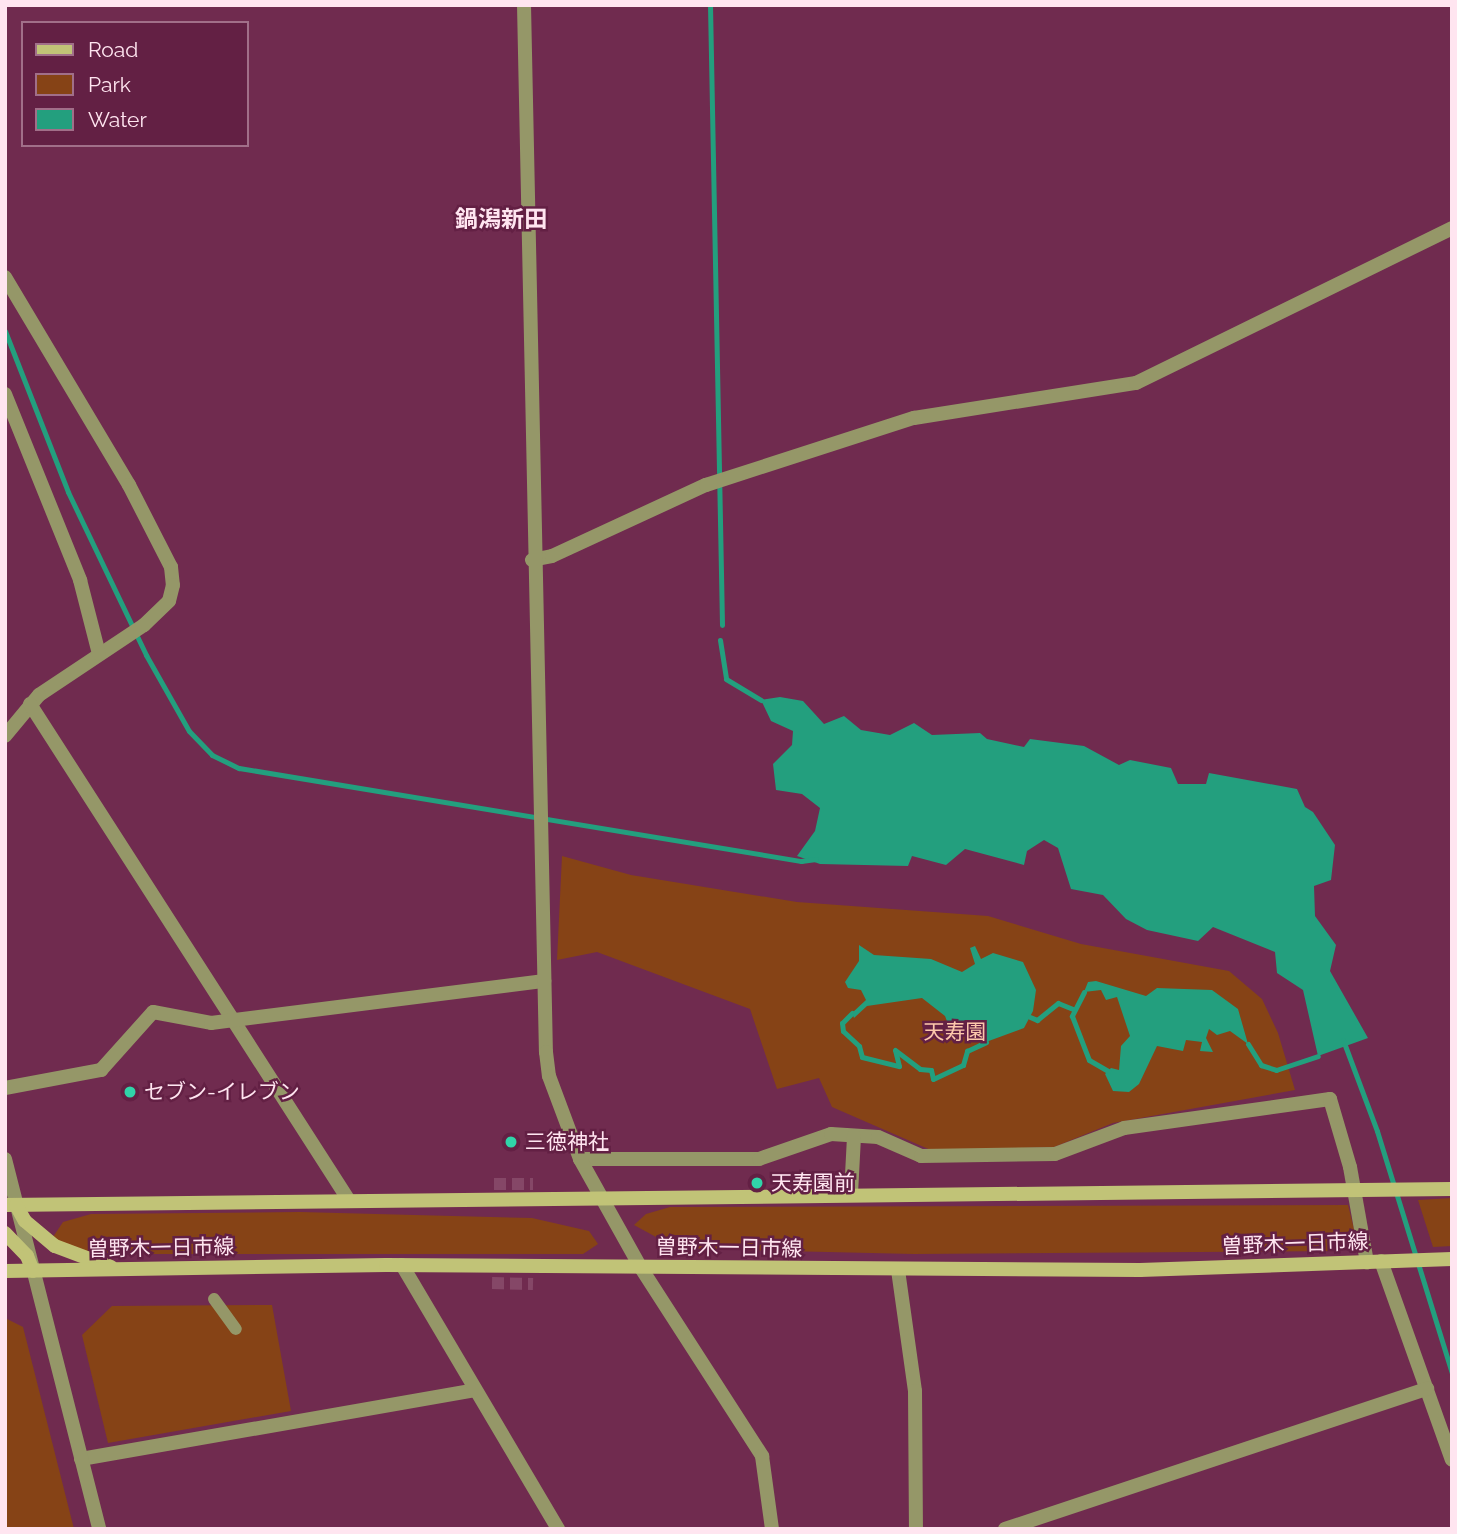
<!DOCTYPE html>
<meta charset="utf-8">
<style>
body{margin:0}
#map{position:relative;width:1457px;height:1534px;overflow:hidden;background:#702b4f;font-family:Raleway,"Noto Sans JP",sans-serif}
div>[style]{position:absolute}
.green>*{inset:0;background:#864316}
.water>*{inset:0;background:#239f7e}
.stream>*{height:5px;margin:-2.5px;padding:0 2.5px;transform-origin:2.5px;border-radius:2.5px;background:#239f7e}
.pedestrian-tunnel>*{height:12px;margin-top:-6px;transform-origin:0;background:repeating-linear-gradient(90deg,#854767 0 12px,transparent 0 18px)}
.pedestrian>*{height:12px;margin:-6px;padding:0 6px;transform-origin:6px;border-radius:6px;background:#959768}
.minor>*{height:14px;margin:-7px;padding:0 7px;transform-origin:7px;border-radius:7px;background:#959768}
.tertiary>*{height:14px;margin:-7px;padding:0 7px;transform-origin:7px;border-radius:7px;background:#959768}
.secondary>*{height:14px;margin:-7px;padding:0 7px;transform-origin:7px;border-radius:7px;background:#c1c377}
.dots>*{width:19px;height:19px;translate:-50% -50%;box-sizing:border-box;border:4px solid #632044;border-radius:50%}
span{translate:-50% -50%;white-space:nowrap;text-align:center;line-height:1.15;-webkit-text-stroke:5px #632044;paint-order:stroke}
.park-label{font-size:21px;color:#fbc7ab}
.poi-label{font-size:21px;color:#ffe5f0}
.left{translate:0 -50%;text-align:left}
.street-label{font-size:21px;color:#ffe5f0}
.neighbourhood-label{font-size:23px;color:#ffe5f0;font-weight:700}
.frame{position:absolute;inset:0;border:7px solid #ffe5f0;pointer-events:none}
.legend{position:absolute;left:21px;top:21px;width:228px;height:126px;box-sizing:border-box;background:#632044;border:2px solid #a16f89;margin:0;padding:9px 12px;list-style:none;font-size:21px;color:#ffe5f0}
.legend li{display:flex;align-items:center;gap:14px;height:35px}
.legend b{width:35px;border:2px solid #a16f89}
</style>
<div id="map">
<div class="green">
<div style="clip-path:polygon(562px 856px,631px 875px,797px 902px,988px 916px,1081px 944px,1229px 971px,1262px 999px,1278px 1033px,1295px 1090px,1113px 1123px,1054px 1147px,933px 1151px,832px 1107px,819px 1078px,777px 1089px,750px 1009px,597px 952px,557px 960px)"></div>
<div style="clip-path:polygon(1452px 1198px,1452px 1246px,1433px 1247px,1418px 1200px)"></div>
<div style="clip-path:polygon(1348px 1205px,1356px 1237px,1351px 1246px,1338px 1251px,914px 1254px,701px 1249px,667px 1243px,634px 1225px,646px 1214px,670px 1207px)"></div>
<div style="clip-path:polygon(300px 1212px,532px 1218px,589px 1231px,598px 1244px,583px 1254px,97px 1254px,72px 1249px,53px 1237px,63px 1222px,91px 1214px)"></div>
<div style="clip-path:polygon(272px 1305px,291px 1411px,108px 1443px,82px 1335px,112px 1306px)"></div>
<div style="clip-path:polygon(5px 1318px,23px 1327px,74px 1529px,5px 1529px)"></div>
</div>
<div class="water">
<div style="clip-path:polygon(780px 697px,803px 701px,824px 724px,844px 716px,861px 730px,890px 735px,914px 723px,932px 735px,980px 733px,987px 739px,1024px 747px,1030px 739px,1084px 746px,1119px 765px,1130px 760px,1171px 768px,1178px 784px,1206px 784px,1209px 773px,1297px 789px,1305px 807px,1313px 812px,1335px 845px,1331px 880px,1314px 886px,1315px 916px,1336px 945px,1330px 971px,1368px 1038px,1318px 1056px,1303px 990px,1277px 973px,1275px 952px,1213px 927px,1198px 941px,1147px 930px,1126px 919px,1103px 895px,1071px 889px,1058px 848px,1044px 840px,1027px 851px,1024px 865px,965px 849px,946px 865px,912px 856px,908px 866px,820px 864px,797px 856px,815px 831px,820px 808px,802px 794px,776px 790px,773px 764px,792px 745px,793px 731px,771px 721px,761px 700px)"></div>
<div style="clip-path:polygon(859px 945px,874px 955px,931px 959px,962px 972px,975px 964px,970px 948px,975px 946px,981px 959px,993px 953px,1023px 962px,1036px 990px,1033px 1011px,1024px 1028px,986px 1042px,966px 1035px,953px 1037px,945px 1016px,922px 998px,867px 1006px,854px 1018px,852px 1013px,866px 1000px,861px 990px,848px 988px,845px 982px,859px 961px)"></div>
<div style="clip-path:polygon(1096px 981px,1146px 996px,1157px 988px,1212px 990px,1238px 1009px,1248px 1044px,1230px 1031px,1217px 1035px,1209px 1029px,1206px 1038px,1213px 1052px,1200px 1051px,1202px 1042px,1186px 1040px,1183px 1051px,1157px 1046px,1139px 1084px,1129px 1092px,1113px 1091px,1105px 1074px,1111px 1068px,1119px 1070px,1121px 1046px,1130px 1036px,1117px 997px,1106px 1000px,1101px 990px,1084px 992px,1088px 982px)"></div>
</div>
<div class="stream">
<div style="left:710px;top:5px;width:620px;rotate:88.89deg"></div>
<div style="left:5px;top:331px;width:173px;rotate:68.6deg"></div>
<div style="left:68px;top:492px;width:181px;rotate:64.4deg"></div>
<div style="left:146px;top:655px;width:87px;rotate:60.5deg"></div>
<div style="left:189px;top:731px;width:33px;rotate:46deg"></div>
<div style="left:212px;top:755px;width:30px;rotate:26deg"></div>
<div style="left:239px;top:768px;width:570px;rotate:9.4deg"></div>
<div style="left:801px;top:861px;width:15px;rotate:-8deg"></div>
<div style="left:720px;top:640px;width:39px;rotate:81deg"></div>
<div style="left:726px;top:679px;width:41px;rotate:31deg"></div>
<div style="left:1084px;top:992px;width:27px;rotate:117deg"></div>
<div style="left:1072px;top:1016px;width:47px;rotate:68.9deg"></div>
<div style="left:1089px;top:1060px;width:22px;rotate:30deg"></div>
<div style="left:852px;top:1013px;width:14px;rotate:135deg"></div>
<div style="left:842px;top:1023px;width:8px;rotate:83deg"></div>
<div style="left:843px;top:1031px;width:22px;rotate:43deg"></div>
<div style="left:859px;top:1046px;width:11px;rotate:75deg"></div>
<div style="left:862px;top:1057px;width:38px;rotate:14deg"></div>
<div style="left:899px;top:1066px;width:16px;rotate:-104deg"></div>
<div style="left:895px;top:1050px;width:31px;rotate:37deg"></div>
<div style="left:920px;top:1069px;width:11px;rotate:5deg"></div>
<div style="left:931px;top:1070px;width:9px;rotate:77deg"></div>
<div style="left:933px;top:1079px;width:33px;rotate:-25deg"></div>
<div style="left:963px;top:1065px;width:15px;rotate:-74deg"></div>
<div style="left:967px;top:1051px;width:21px;rotate:-25deg"></div>
<div style="left:1030px;top:1017px;width:8px;rotate:23deg"></div>
<div style="left:1037px;top:1020px;width:27px;rotate:-39deg"></div>
<div style="left:1058px;top:1003px;width:16px;rotate:22deg"></div>
<div style="left:1343px;top:1040px;width:97px;rotate:69.5deg"></div>
<div style="left:1377px;top:1131px;width:253px;rotate:72.8deg"></div>
<div style="left:1248px;top:1044px;width:25px;rotate:58deg"></div>
<div style="left:1261px;top:1065px;width:16px;rotate:18deg"></div>
<div style="left:1276px;top:1070px;width:44px;rotate:-18.4deg"></div>
</div>
<div class="pedestrian-tunnel">
<div style="left:494px;top:1184px;width:39px"></div>
<div style="left:492px;top:1283px;width:41px;rotate:1.4deg"></div>
</div>
<div class="pedestrian">
<div style="left:214px;top:1299px;width:37px;rotate:54deg"></div>
</div>
<div class="minor">
<div style="left:5px;top:277px;width:242px;rotate:59.2deg"></div>
<div style="left:129px;top:485px;width:92px;rotate:62.9deg"></div>
<div style="left:171px;top:567px;width:18px;rotate:84deg"></div>
<div style="left:173px;top:585px;width:16px;rotate:104deg"></div>
<div style="left:169px;top:601px;width:35px;rotate:136deg"></div>
<div style="left:144px;top:625px;width:126px;rotate:146.3deg"></div>
<div style="left:39px;top:695px;width:53px;rotate:129.7deg"></div>
<div style="left:5px;top:394px;width:201px;rotate:68deg"></div>
<div style="left:80px;top:580px;width:76px;rotate:75.6deg"></div>
<div style="left:532px;top:560px;width:20px;rotate:-11deg"></div>
<div style="left:552px;top:556px;width:170px;rotate:-24.8deg"></div>
<div style="left:706px;top:485px;width:219px;rotate:-17.9deg"></div>
<div style="left:914px;top:418px;width:225px;rotate:-9deg"></div>
<div style="left:1136px;top:383px;width:352px;rotate:-26.1deg"></div>
<div style="left:30px;top:704px;width:588px;rotate:57.28deg"></div>
<div style="left:5px;top:1088px;width:98px;rotate:-10.6deg"></div>
<div style="left:101px;top:1070px;width:78px;rotate:-48.1deg"></div>
<div style="left:153px;top:1012px;width:59px;rotate:10.7deg"></div>
<div style="left:211px;top:1023px;width:336px;rotate:-7.2deg"></div>
<div style="left:580px;top:1159px;width:179px"></div>
<div style="left:759px;top:1159px;width:76px;rotate:-19.1deg"></div>
<div style="left:831px;top:1134px;width:47px;rotate:3.7deg"></div>
<div style="left:878px;top:1137px;width:47px;rotate:23.8deg"></div>
<div style="left:921px;top:1156px;width:134px;rotate:-0.9deg"></div>
<div style="left:1055px;top:1154px;width:74px;rotate:-20.6deg"></div>
<div style="left:1124px;top:1128px;width:208px;rotate:-8deg"></div>
<div style="left:1330px;top:1099px;width:71px;rotate:73.6deg"></div>
<div style="left:1350px;top:1167px;width:97px;rotate:79.9deg"></div>
<div style="left:851px;top:1194px;width:58px;rotate:-87deg"></div>
<div style="left:1381px;top:1261px;width:211px;rotate:70.4deg"></div>
<div style="left:641px;top:1268px;width:224px;rotate:57.2deg"></div>
<div style="left:762px;top:1456px;width:74px;rotate:82.2deg"></div>
<div style="left:898px;top:1270px;width:122px;rotate:82deg"></div>
<div style="left:915px;top:1391px;width:138px;rotate:89.6deg"></div>
<div style="left:81px;top:1459px;width:400px;rotate:-9.9deg"></div>
<div style="left:1005px;top:1529px;width:445px;rotate:-18.4deg"></div>
</div>
<div class="tertiary">
<div style="left:524px;top:5px;width:1047px;rotate:88.8deg"></div>
<div style="left:546px;top:1052px;width:24px;rotate:83deg"></div>
<div style="left:549px;top:1076px;width:89px;rotate:69.5deg"></div>
<div style="left:580px;top:1159px;width:125px;rotate:60.8deg"></div>
<div style="left:5px;top:1159px;width:382px;rotate:75.7deg"></div>
<div style="left:402px;top:1265px;width:307px;rotate:59.4deg"></div>
</div>
<div class="secondary">
<div style="left:5px;top:1205px;width:1447px;rotate:-0.63deg"></div>
<div style="left:16px;top:1205px;width:18px;rotate:61deg"></div>
<div style="left:25px;top:1221px;width:39px;rotate:40deg"></div>
<div style="left:55px;top:1246px;width:60px;rotate:20.6deg"></div>
<div style="left:5px;top:1233px;width:32px;rotate:46deg"></div>
<div style="left:27px;top:1256px;width:16px;rotate:68deg"></div>
<div style="left:5px;top:1271px;width:381px;rotate:-0.9deg"></div>
<div style="left:386px;top:1265px;width:754px;rotate:0.38deg"></div>
<div style="left:1140px;top:1270px;width:312px;rotate:-2deg"></div>
</div>
<div class="dots">
<div style="left:130px;top:1092px;background:#30d4a9"></div>
<div style="left:511px;top:1142px;background:#30d4a9"></div>
<div style="left:757px;top:1183px;background:#30d4a9"></div>
</div>
<div class="park-label">
<span style="left:955px;top:1032px">天寿園</span>
</div>
<div class="poi-label">
<span class="left" style="left:144px;top:1092px">セブン-イレブン</span>
<span class="left" style="left:525px;top:1142px">三徳神社</span>
<span class="left" style="left:771px;top:1183px">天寿園前</span>
</div>
<div class="street-label">
<span style="left:1295px;top:1244px;rotate:-2deg">曽野木一日市線</span>
<span style="left:161px;top:1248px;rotate:-1deg">曽野木一日市線</span>
<span style="left:729px;top:1248px;rotate:1deg">曽野木一日市線</span>
</div>
<div class="neighbourhood-label">
<span style="left:501px;top:219px">鍋潟新田</span>
</div>
<div class="frame"></div>
<ul class="legend">
<li><b style="height:9px;background:#c1c377"></b>Road</li>
<li><b style="height:19px;background:#864316"></b>Park</li>
<li><b style="height:19px;background:#239f7e"></b>Water</li>
</ul>
</div>
